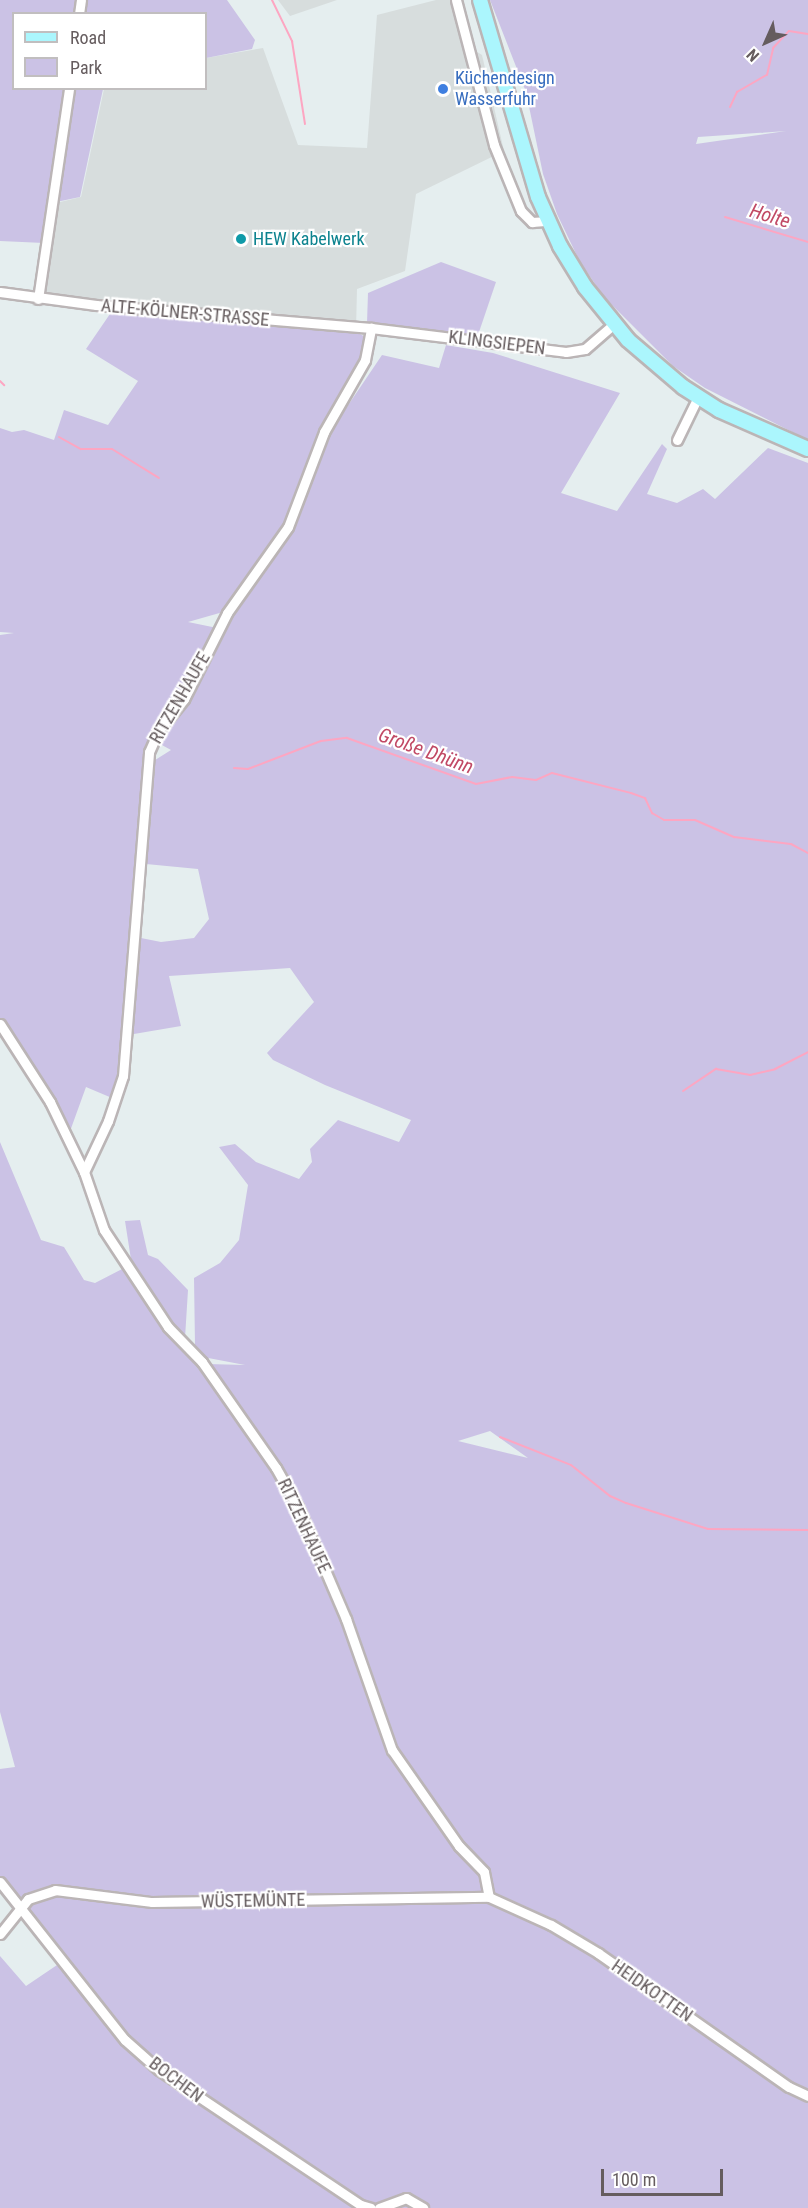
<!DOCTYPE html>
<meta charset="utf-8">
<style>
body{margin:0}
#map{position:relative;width:808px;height:2208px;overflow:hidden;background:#e5eeef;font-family:"Roboto Condensed",sans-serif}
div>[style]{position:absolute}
.industrial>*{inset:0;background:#d7dddd}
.green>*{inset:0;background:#cbc2e5}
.stream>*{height:2px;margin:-1px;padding:0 1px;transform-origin:1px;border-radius:1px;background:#fda6c2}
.roads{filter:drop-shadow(2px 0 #bbb5b6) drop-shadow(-2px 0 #bbb5b6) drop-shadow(0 2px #bbb5b6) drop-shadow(0 -2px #bbb5b6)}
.minor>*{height:9px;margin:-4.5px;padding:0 4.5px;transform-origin:4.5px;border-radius:4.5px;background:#fff}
.primary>*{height:14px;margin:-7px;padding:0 7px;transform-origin:7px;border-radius:7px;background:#abf6fd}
.dots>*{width:16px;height:16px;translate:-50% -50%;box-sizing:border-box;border:3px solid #fff;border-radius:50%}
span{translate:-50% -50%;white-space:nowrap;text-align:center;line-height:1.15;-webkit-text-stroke:4.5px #fff;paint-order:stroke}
.shop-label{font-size:18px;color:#366cbe}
.left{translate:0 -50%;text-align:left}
.culture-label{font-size:18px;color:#0d838f}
.street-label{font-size:18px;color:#655c5e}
.water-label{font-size:20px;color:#c14965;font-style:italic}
.legend{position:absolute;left:12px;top:12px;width:195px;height:78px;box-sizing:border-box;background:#fff;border:2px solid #c1bebf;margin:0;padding:8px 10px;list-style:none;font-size:18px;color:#655c5e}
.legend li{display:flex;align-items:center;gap:12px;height:30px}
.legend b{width:30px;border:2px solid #c1bebf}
.north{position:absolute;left:736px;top:12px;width:60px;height:60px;-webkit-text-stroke:4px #fff;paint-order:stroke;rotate:225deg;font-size:16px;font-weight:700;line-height:24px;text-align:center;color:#655c5e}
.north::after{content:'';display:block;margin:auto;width:21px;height:27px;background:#655c5e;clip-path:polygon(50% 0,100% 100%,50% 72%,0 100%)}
.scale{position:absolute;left:601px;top:2169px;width:122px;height:27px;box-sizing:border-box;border:3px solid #655c5e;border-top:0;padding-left:8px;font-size:18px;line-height:21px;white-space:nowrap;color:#655c5e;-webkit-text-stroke:4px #fff;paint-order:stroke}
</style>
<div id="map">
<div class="industrial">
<div style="clip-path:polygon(278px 0,337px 0,290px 16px)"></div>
<div style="clip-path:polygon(436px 0,460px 0,474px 50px,482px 55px,504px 151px,416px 194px,405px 271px,357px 289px,356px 330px,38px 299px,56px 203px,81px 197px,104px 89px,206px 88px,206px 58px,263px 48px,298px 145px,367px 148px,377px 15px)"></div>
</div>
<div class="green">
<div style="clip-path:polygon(0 0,77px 0,76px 13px,14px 14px,14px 88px,66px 89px,44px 243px,0 241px)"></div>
<div style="clip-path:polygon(85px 0,227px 0,255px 40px,252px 49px,206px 58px,206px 14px,83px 14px)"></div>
<div style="clip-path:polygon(evenodd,490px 0,808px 0,808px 440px,705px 388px,673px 366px,603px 296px,579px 260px,557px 214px,543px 174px,526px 92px,490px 0,786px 131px,696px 144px,698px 137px,786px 131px)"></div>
<div style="clip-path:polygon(72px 89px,103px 89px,80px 197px,56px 202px)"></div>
<div style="clip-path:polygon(441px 262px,496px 282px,478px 335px,367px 323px,368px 293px)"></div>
<div style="clip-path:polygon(evenodd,112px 311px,360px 334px,367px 338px,361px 359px,322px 431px,285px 525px,223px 612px,188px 622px,222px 629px,228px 614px,273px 558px,292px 530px,330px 432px,382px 355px,439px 368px,446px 345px,493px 353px,620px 393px,561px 493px,617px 511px,662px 444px,667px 449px,647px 494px,677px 503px,703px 489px,715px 499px,768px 448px,808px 463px,808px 2208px,0 2208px,0 1956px,26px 1986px,63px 1961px,25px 1907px,33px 1902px,56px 1894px,282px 1903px,488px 1903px,547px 1923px,497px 1895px,394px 1749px,301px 1504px,207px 1364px,245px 1365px,203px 1357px,195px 1345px,194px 1278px,220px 1263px,239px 1240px,248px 1185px,219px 1147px,235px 1144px,256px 1162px,299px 1179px,312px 1162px,310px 1149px,338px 1120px,399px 1142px,411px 1120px,325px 1085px,273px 1060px,267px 1053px,314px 1002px,290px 968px,169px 976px,181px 1026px,128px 1035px,136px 937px,161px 942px,194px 938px,209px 919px,198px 869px,146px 864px,152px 762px,171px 750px,149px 738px,120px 1074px,112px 1098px,86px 1087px,69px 1134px,23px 1050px,0 1029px,0 635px,14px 633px,0 632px,0 428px,12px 432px,24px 430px,54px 440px,64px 410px,108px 425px,138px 381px,86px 349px,112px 311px,490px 1431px,528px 1458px,458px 1441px,490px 1431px)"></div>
<div style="clip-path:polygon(0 1142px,41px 1240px,64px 1247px,84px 1280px,95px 1283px,126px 1267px,274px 1473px,294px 1508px,341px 1621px,389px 1752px,456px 1848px,483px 1878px,481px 1894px,200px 1902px,55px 1890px,21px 1906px,0 1882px,0 1769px,15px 1767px,0 1712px)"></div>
<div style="clip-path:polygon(140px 1220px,148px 1255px,158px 1259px,188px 1290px,185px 1338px,171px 1326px,132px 1266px,125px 1221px)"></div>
</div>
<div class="stream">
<div style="left:272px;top:0;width:46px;rotate:64deg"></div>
<div style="left:292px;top:41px;width:84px;rotate:81.1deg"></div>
<div style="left:730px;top:107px;width:17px;rotate:-65deg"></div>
<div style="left:737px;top:92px;width:34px;rotate:-30deg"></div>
<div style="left:767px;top:75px;width:28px;rotate:-77deg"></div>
<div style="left:773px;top:48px;width:23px;rotate:-47deg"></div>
<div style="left:789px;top:31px;width:19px;rotate:9deg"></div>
<div style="left:725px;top:217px;width:87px;rotate:16.8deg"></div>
<div style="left:0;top:381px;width:6px;rotate:45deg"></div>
<div style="left:59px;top:437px;width:25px;rotate:29deg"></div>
<div style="left:81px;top:449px;width:31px"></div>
<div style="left:112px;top:449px;width:55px;rotate:31.7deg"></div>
<div style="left:234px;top:768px;width:14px;rotate:4deg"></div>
<div style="left:248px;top:769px;width:78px;rotate:-21deg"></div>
<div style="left:321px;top:741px;width:26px;rotate:-7deg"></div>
<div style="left:347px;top:738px;width:137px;rotate:19.6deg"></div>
<div style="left:476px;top:784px;width:37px;rotate:-11deg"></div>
<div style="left:512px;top:777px;width:24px;rotate:7deg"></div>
<div style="left:536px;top:780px;width:17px;rotate:-24deg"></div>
<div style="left:552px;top:773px;width:81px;rotate:14.2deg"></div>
<div style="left:631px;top:793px;width:15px;rotate:20deg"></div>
<div style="left:645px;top:798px;width:17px;rotate:65deg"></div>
<div style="left:652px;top:813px;width:14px;rotate:30deg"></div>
<div style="left:664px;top:820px;width:31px"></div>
<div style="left:695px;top:820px;width:43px;rotate:23.6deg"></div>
<div style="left:734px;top:837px;width:57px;rotate:7deg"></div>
<div style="left:791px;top:844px;width:19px;rotate:28deg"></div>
<div style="left:683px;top:1091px;width:40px;rotate:-34deg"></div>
<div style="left:716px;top:1069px;width:35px;rotate:10deg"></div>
<div style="left:750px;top:1075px;width:26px;rotate:-13deg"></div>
<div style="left:775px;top:1069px;width:37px;rotate:-27deg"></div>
<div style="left:500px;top:1437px;width:76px;rotate:21.5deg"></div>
<div style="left:571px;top:1465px;width:50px;rotate:38.5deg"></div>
<div style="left:610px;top:1496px;width:17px;rotate:24deg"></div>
<div style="left:626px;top:1503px;width:86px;rotate:17.6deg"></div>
<div style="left:708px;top:1529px;width:100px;rotate:0.6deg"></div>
</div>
<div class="roads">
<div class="minor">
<div style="left:456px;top:0;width:150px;rotate:75.3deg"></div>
<div style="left:494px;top:145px;width:71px;rotate:67.8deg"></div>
<div style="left:521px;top:211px;width:16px;rotate:45deg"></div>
<div style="left:532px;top:222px;width:16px;rotate:-4deg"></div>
<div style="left:79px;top:14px;width:14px;rotate:-82deg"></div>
<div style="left:0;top:292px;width:97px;rotate:7.7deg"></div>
<div style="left:96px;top:305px;width:276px;rotate:4.8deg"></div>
<div style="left:371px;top:328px;width:196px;rotate:7deg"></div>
<div style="left:566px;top:352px;width:19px;rotate:-9deg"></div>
<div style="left:585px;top:349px;width:38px;rotate:-41deg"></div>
<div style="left:38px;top:299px;width:213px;rotate:-81.6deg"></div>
<div style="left:677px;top:440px;width:48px;rotate:-64deg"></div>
<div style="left:0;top:1024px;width:93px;rotate:57.3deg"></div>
<div style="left:50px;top:1102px;width:78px;rotate:64.1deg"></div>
<div style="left:84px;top:1172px;width:61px;rotate:71deg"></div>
<div style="left:104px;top:1230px;width:116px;rotate:56.6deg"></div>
<div style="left:168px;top:1327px;width:49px;rotate:45.8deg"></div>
<div style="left:202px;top:1362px;width:129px;rotate:55.1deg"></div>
<div style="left:276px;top:1468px;width:45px;rotate:60.6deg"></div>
<div style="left:298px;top:1507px;width:122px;rotate:66.8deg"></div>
<div style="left:346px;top:1619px;width:139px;rotate:70.7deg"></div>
<div style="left:392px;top:1750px;width:117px;rotate:55.1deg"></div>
<div style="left:459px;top:1846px;width:36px;rotate:46deg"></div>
<div style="left:484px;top:1872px;width:25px;rotate:79deg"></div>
<div style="left:84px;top:1172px;width:56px;rotate:-64.8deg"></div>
<div style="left:108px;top:1121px;width:47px;rotate:-71.6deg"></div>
<div style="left:123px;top:1076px;width:325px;rotate:-85.4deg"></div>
<div style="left:149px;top:752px;width:24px;rotate:-66deg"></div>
<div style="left:159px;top:730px;width:40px;rotate:-51deg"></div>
<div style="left:184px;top:699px;width:96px;rotate:-63.4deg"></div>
<div style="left:227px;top:613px;width:105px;rotate:-54.7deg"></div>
<div style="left:288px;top:527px;width:102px;rotate:-69.2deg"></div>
<div style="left:324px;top:432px;width:83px;rotate:-60.3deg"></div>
<div style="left:365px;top:360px;width:33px;rotate:-79deg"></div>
<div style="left:0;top:1882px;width:201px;rotate:51.7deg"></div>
<div style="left:125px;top:2040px;width:45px;rotate:41.4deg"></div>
<div style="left:159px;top:2070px;width:243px;rotate:33.8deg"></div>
<div style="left:361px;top:2205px;width:10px;rotate:17deg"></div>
<div style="left:0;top:1934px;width:45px;rotate:-51.3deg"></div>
<div style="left:28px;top:1899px;width:28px;rotate:-18deg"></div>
<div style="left:55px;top:1890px;width:98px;rotate:7.1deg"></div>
<div style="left:152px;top:1902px;width:337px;rotate:-0.9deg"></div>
<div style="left:489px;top:1897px;width:68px;rotate:24.3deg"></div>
<div style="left:551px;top:1925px;width:55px;rotate:30.8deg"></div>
<div style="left:598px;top:1953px;width:233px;rotate:35.1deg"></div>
<div style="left:789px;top:2087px;width:21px;rotate:25deg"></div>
<div style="left:379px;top:2208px;width:29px;rotate:-20deg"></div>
<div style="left:406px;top:2198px;width:20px;rotate:30deg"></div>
</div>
<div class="primary">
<div style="left:480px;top:0;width:205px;rotate:73.6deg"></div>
<div style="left:538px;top:197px;width:54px;rotate:65.8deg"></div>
<div style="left:560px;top:246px;width:48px;rotate:58.6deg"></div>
<div style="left:585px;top:287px;width:68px;rotate:50.9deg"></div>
<div style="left:628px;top:340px;width:72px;rotate:40.5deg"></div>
<div style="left:683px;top:387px;width:43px;rotate:32.6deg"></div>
<div style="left:719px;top:410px;width:97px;rotate:23.7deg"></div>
</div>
</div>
<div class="dots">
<div style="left:443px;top:89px;background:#3f7fe0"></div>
<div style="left:241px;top:239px;background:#0f9aa8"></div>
</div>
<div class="shop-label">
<span class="left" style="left:455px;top:89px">Küchendesign<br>Wasserfuhr</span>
</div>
<div class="culture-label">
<span class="left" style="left:253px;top:239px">HEW Kabelwerk</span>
</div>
<div class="street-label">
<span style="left:185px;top:313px;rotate:5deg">ALTE-KÖLNER-STRASSE</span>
<span style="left:497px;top:343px;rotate:7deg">KLINGSIEPEN</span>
<span style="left:180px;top:698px;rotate:-60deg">RITZENHAUFE</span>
<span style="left:304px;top:1526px;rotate:65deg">RITZENHAUFE</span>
<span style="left:253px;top:1901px;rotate:-1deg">WÜSTEMÜNTE</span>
<span style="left:652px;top:1991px;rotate:35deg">HEIDKOTTEN</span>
<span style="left:176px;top:2080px;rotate:37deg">BOCHEN</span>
</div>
<div class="water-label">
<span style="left:770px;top:216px;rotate:17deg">Holte</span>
<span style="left:426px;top:751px;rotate:20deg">Große Dhünn</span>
</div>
<ul class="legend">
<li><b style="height:8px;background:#abf6fd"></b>Road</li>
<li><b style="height:16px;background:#cbc2e5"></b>Park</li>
</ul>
<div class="north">N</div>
<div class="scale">100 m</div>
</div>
